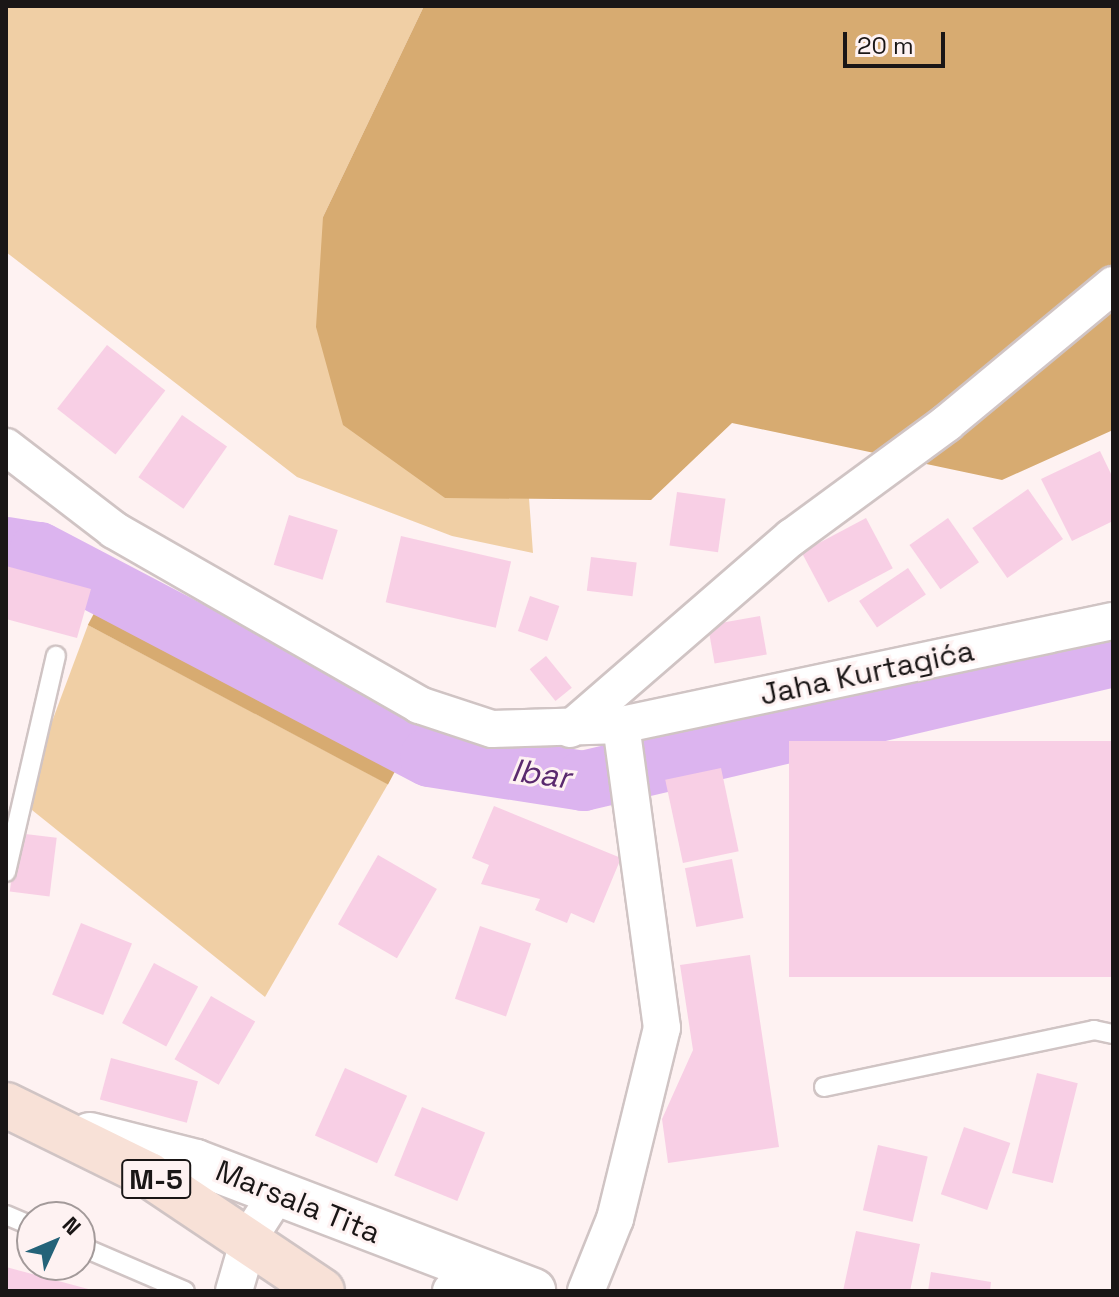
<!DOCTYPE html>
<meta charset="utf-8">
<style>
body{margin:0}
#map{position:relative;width:1119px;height:1297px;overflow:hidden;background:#fef2f2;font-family:"Space Grotesk",sans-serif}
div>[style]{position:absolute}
.green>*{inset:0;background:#f0cfa5}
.forest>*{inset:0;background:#d7ab71;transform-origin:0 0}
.river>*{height:60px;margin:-30px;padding:0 30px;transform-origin:30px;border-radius:30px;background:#dcb4ef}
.building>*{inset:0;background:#f8cfe5;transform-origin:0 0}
.roads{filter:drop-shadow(2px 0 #d0c4c4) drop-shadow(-2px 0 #d0c4c4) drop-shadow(0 2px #d0c4c4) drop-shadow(0 -2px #d0c4c4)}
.service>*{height:18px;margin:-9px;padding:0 9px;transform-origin:9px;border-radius:9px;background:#fff}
.minor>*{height:36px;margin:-18px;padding:0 18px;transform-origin:18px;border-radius:18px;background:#fff}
.tertiary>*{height:44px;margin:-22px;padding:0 22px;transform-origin:22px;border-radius:22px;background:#fff}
.primary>*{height:44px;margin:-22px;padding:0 22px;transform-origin:22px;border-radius:22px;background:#f8e1d7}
span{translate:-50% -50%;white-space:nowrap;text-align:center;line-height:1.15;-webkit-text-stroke:6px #fef2f2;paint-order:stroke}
.shield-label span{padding:2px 6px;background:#fef2f2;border:2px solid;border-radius:6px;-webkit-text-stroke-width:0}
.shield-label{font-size:28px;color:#1a1616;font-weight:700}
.street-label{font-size:30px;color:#1a1616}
.water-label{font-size:32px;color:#5a296e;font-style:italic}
.frame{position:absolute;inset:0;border:8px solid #1a1616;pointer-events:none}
.north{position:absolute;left:16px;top:1201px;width:80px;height:80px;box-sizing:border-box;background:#fef2f2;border:2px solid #a39a9a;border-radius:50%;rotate:46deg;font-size:22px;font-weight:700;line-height:32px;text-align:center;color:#1a1616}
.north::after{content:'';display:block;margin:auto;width:28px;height:36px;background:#246379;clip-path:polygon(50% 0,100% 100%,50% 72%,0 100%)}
.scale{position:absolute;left:843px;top:32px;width:102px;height:36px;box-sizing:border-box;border:4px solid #1a1616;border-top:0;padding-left:10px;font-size:24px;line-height:28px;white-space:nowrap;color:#1a1616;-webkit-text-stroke:6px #fef2f2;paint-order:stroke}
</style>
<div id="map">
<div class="green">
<div style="clip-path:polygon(6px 6px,424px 6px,323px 217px,445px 498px,529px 498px,533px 553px,452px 536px,297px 477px,6px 252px)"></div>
<div style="clip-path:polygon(88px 625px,388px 784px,265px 997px,22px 802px)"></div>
</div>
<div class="forest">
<div style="clip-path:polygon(424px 6px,1113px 6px,1113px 430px,1002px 480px,732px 423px,651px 500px,445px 498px,343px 425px,316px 327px,323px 217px)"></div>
<div style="left:100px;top:602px;width:340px;height:26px;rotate:28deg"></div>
</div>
<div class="river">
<div style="left:6px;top:547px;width:33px;rotate:9deg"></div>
<div style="left:39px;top:552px;width:441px;rotate:27.7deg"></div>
<div style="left:430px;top:757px;width:155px;rotate:8.9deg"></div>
<div style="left:583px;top:781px;width:544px;rotate:-13.17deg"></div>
</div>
<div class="building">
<div style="left:107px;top:345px;width:74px;height:81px;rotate:38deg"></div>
<div style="left:182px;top:415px;width:55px;height:76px;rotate:35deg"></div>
<div style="clip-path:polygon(1100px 451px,1113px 478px,1113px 521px,1072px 541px,1041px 479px)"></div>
<div style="left:1028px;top:489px;width:61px;height:68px;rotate:55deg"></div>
<div style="left:677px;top:492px;width:49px;height:54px;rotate:8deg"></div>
<div style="left:289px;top:515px;width:51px;height:52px;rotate:17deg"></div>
<div style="left:866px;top:518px;width:57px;height:73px;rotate:62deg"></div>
<div style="left:948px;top:518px;width:54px;height:47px;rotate:55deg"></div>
<div style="left:401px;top:536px;width:113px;height:68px;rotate:13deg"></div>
<div style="left:591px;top:557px;width:46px;height:34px;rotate:7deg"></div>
<div style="clip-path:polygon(6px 566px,91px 589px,77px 638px,6px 619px)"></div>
<div style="left:908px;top:568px;width:32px;height:59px;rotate:56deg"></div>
<div style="left:530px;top:596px;width:31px;height:37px;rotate:19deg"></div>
<div style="left:760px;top:616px;width:39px;height:53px;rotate:80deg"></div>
<div style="left:546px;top:656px;width:41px;height:21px;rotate:51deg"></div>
<div style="left:1113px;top:741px;width:236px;height:324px;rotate:90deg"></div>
<div style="left:721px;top:768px;width:85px;height:57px;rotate:78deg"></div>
<div style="clip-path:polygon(494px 806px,621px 858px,594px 923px,571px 913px,567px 923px,535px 910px,540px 899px,481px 884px,489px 865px,472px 858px)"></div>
<div style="left:17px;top:833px;width:40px;height:59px;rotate:7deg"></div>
<div style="left:378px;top:855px;width:68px;height:80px;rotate:30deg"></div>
<div style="left:732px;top:859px;width:60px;height:48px;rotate:79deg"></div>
<div style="left:81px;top:923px;width:55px;height:77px;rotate:22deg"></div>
<div style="left:480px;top:926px;width:54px;height:77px;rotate:19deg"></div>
<div style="clip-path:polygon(750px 955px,779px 1147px,668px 1163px,662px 1119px,693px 1050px,680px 965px)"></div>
<div style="left:154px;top:963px;width:50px;height:68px;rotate:28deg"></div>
<div style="left:211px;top:996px;width:51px;height:73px;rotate:30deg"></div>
<div style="left:111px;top:1058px;width:90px;height:43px;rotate:15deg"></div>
<div style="left:345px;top:1068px;width:68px;height:74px;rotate:24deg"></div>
<div style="left:1037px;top:1073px;width:42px;height:103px;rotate:14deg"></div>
<div style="left:422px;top:1107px;width:68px;height:74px;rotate:22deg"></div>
<div style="left:964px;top:1127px;width:49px;height:71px;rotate:19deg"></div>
<div style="left:878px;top:1145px;width:51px;height:67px;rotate:13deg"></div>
<div style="clip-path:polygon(856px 1231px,920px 1244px,910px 1291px,843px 1291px)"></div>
<div style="clip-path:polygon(6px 1267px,92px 1290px,92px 1291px,6px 1291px)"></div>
<div style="clip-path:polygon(931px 1272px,991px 1282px,990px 1291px,928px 1291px)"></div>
</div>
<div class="roads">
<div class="service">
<div style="left:6px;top:872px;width:222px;rotate:-77deg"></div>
<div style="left:824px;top:1087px;width:276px;rotate:-11.9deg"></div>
<div style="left:1094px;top:1030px;width:19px;rotate:12deg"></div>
<div style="left:6px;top:1215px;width:28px;rotate:23deg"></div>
<div style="left:80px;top:1246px;width:114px;rotate:23.2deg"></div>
</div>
<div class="minor">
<div style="left:6px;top:447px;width:136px;rotate:37.5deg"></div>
<div style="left:114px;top:530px;width:352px;rotate:29.8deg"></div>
<div style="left:419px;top:705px;width:77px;rotate:18.2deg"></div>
<div style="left:492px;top:729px;width:129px;rotate:-1.8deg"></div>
<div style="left:621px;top:725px;width:503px;rotate:-11.94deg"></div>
<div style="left:570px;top:729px;width:294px;rotate:-40.9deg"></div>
<div style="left:792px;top:537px;width:192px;rotate:-36.3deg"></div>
<div style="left:947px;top:423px;width:216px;rotate:-39.7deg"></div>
<div style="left:234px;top:1291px;width:57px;rotate:-73.8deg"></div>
<div style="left:250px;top:1236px;width:50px;rotate:-57.3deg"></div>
<div style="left:451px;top:1291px;width:30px;rotate:-42deg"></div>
<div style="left:586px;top:1291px;width:78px;rotate:-68.1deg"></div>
<div style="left:615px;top:1219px;width:197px;rotate:-76.2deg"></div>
<div style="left:662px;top:1028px;width:306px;rotate:-97.7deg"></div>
</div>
<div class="tertiary">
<div style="left:90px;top:1135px;width:109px;rotate:14.3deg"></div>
<div style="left:196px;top:1162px;width:361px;rotate:20.9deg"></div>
</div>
<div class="primary">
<div style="left:6px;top:1105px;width:159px;rotate:26.1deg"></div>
<div style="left:149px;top:1175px;width:208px;rotate:33.8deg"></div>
</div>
</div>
<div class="shield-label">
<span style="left:156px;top:1179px">M-5</span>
</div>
<div class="street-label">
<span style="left:867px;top:673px;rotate:-12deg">Jaha Kurtagića</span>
<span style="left:298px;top:1202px;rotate:22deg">Marsala Tita</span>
</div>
<div class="water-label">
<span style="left:541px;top:774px;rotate:8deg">Ibar</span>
</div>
<div class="frame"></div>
<div class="north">N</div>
<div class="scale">20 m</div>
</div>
